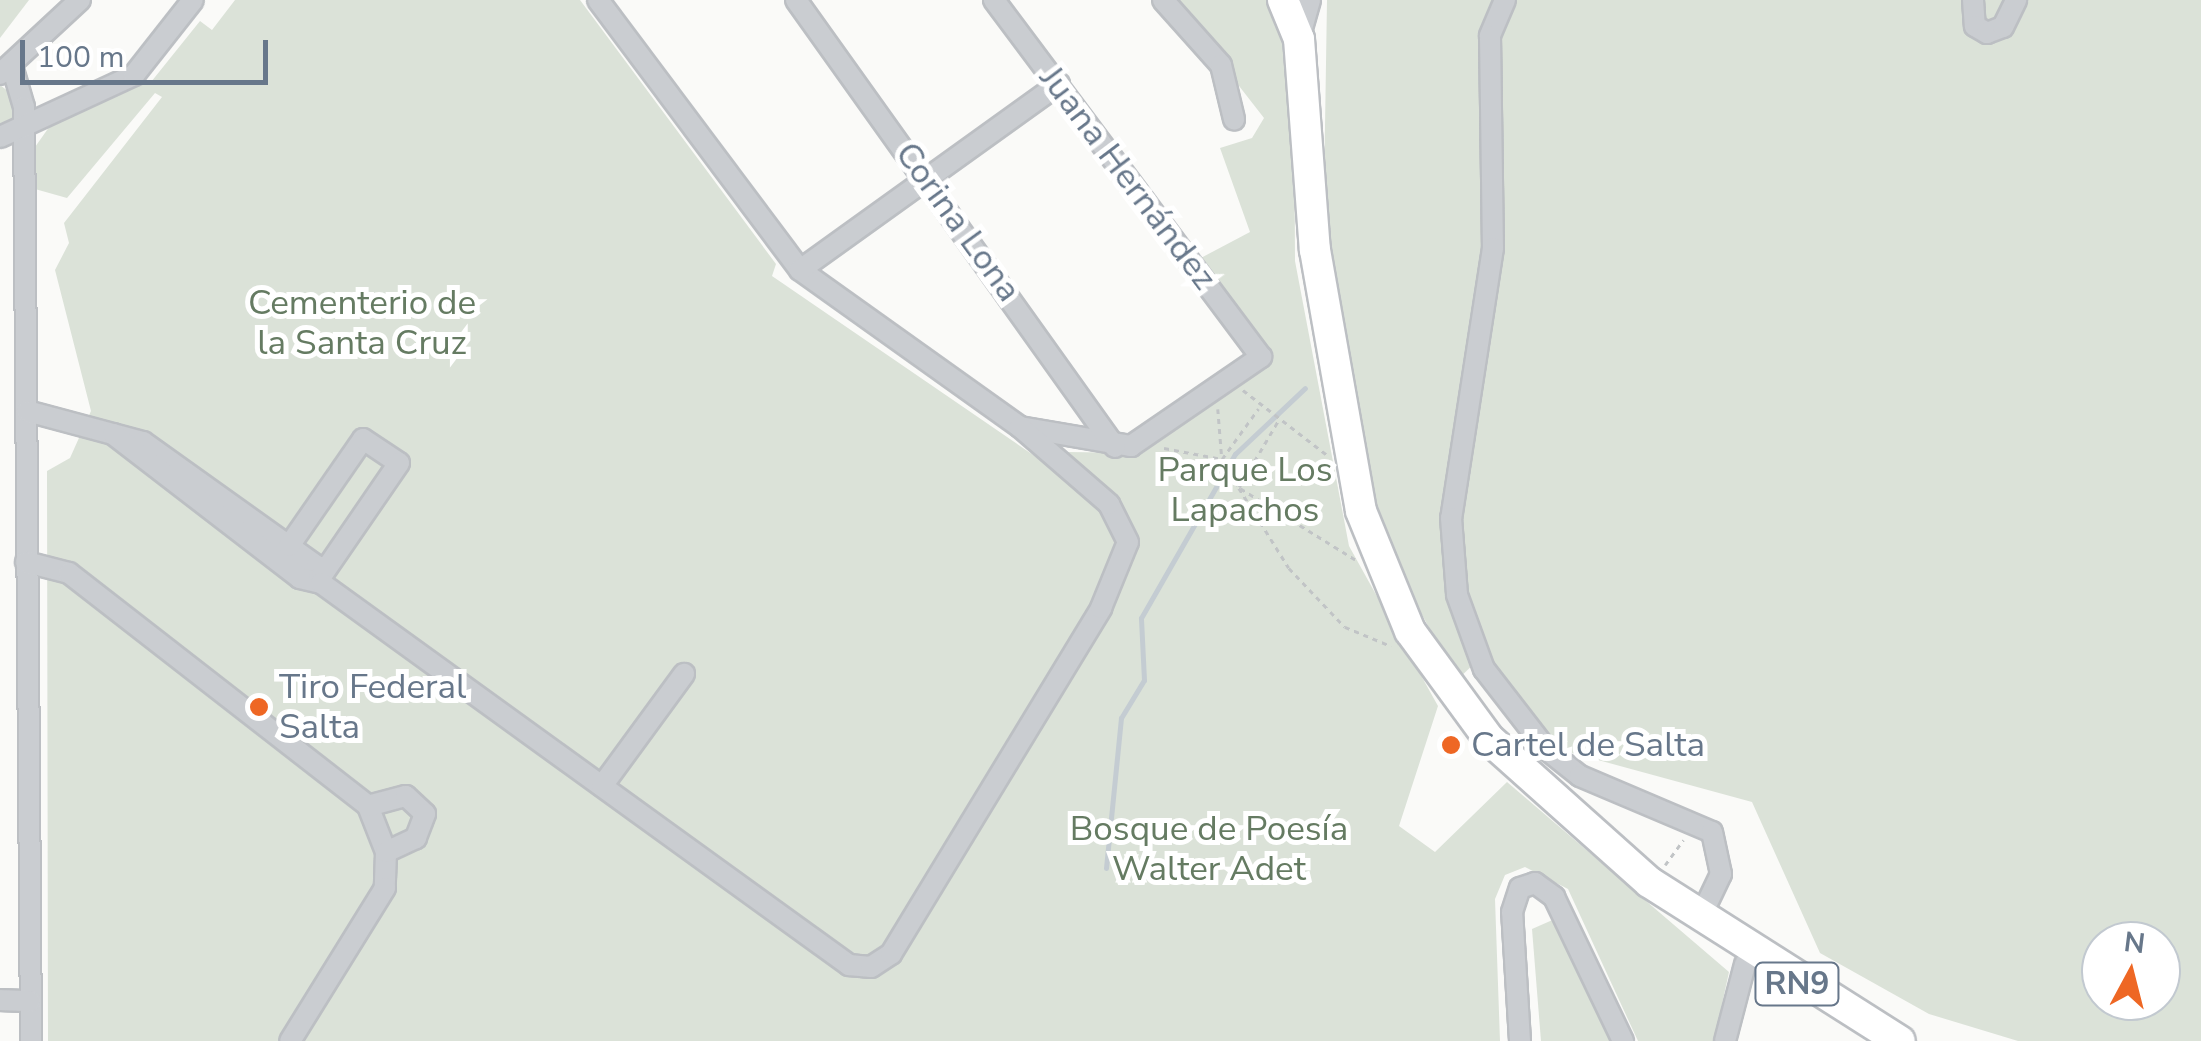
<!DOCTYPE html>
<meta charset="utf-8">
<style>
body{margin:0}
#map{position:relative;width:2201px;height:1041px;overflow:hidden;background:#fafaf8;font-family:"Nunito Sans",sans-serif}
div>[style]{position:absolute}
.green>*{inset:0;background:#dbe2d8}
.stream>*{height:5px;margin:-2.5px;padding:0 2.5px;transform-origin:2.5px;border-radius:2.5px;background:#c4ccd2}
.path>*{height:2.5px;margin-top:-1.25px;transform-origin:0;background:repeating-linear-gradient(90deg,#c1c4c6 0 5px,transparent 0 10px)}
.roads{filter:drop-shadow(2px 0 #bcbfc3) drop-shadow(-2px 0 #bcbfc3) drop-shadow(0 2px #bcbfc3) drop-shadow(0 -2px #bcbfc3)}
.minor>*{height:20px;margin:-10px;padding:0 10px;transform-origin:10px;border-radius:10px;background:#cacdd1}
.highway>*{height:30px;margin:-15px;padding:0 15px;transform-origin:15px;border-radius:15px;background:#fff}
.dots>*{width:28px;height:28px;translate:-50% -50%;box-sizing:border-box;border:5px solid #fff;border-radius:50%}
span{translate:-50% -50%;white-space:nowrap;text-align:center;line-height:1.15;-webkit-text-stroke:10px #fff;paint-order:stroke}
.shield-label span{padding:2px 8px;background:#fff;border:2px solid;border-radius:8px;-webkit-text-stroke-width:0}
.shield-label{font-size:32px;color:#67778a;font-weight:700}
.street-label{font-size:35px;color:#67778a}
.park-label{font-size:35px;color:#657b62}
.poi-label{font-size:35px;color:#67778a}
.left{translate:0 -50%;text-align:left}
.north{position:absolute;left:2081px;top:921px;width:100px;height:100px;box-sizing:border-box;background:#fff;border:2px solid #c2c9d0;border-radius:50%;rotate:7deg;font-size:28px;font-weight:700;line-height:40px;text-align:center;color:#67778a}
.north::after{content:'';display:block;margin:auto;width:35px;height:45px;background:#ee6724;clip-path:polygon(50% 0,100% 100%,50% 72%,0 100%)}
.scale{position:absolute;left:20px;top:40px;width:248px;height:45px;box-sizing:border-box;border:5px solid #67778a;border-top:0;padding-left:12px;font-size:30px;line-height:35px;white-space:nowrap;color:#67778a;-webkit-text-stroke:8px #fff;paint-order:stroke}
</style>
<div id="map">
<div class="green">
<div style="clip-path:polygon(0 0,29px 0,0 38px)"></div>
<div style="clip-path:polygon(235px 0,580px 0,776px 264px,772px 276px,1096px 498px,1121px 500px,1067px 452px,1143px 453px,1266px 357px,1197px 260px,1250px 232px,1220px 148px,1252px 138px,1264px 118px,1172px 0,1271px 0,1294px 52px,1295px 261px,1349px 546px,1438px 706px,1399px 826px,1435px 852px,1507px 782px,1729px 972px,1714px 1041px,1638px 1041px,1568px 889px,1525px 867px,1505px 875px,1495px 899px,1500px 1041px,48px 1041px,47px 471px,70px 458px,91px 411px,55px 270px,69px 243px,64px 223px,162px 97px,155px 93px,67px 198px,35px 189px,35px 147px,52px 123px,134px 79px,151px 82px,200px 21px,212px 30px)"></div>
<div style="clip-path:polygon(evenodd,1327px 0,2201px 0,2201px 1041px,2018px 1041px,1929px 1014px,1820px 953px,1752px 802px,1554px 748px,1476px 662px,1457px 680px,1382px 540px,1323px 252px,1327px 0,2101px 941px,2161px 941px,2161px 1001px,2101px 1001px,2101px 941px)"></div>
<div style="clip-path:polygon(0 85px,13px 95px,17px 118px,0 130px)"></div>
<div style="clip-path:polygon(1557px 918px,1615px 1041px,1541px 1041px,1532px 929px)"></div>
</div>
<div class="stream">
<div style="left:1106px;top:868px;width:151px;rotate:-84.3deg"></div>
<div style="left:1121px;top:718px;width:44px;rotate:-58.8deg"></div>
<div style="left:1144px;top:680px;width:62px;rotate:-92.8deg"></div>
<div style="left:1141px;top:618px;width:189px;rotate:-60.2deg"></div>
<div style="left:1235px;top:454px;width:96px;rotate:-43.3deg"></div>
</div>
<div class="path">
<div style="left:1243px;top:390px;width:106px;rotate:37.7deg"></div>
<div style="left:1218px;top:409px;width:50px;rotate:85.4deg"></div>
<div style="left:1222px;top:459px;width:31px;rotate:59deg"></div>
<div style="left:1164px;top:448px;width:59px;rotate:10.7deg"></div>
<div style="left:1222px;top:459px;width:62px;rotate:-54.2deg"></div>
<div style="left:1239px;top:487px;width:77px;rotate:-59.4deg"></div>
<div style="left:1355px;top:560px;width:137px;rotate:-148.2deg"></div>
<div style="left:1239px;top:488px;width:94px;rotate:58deg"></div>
<div style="left:1289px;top:568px;width:81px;rotate:46.5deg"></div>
<div style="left:1345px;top:627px;width:50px;rotate:22.4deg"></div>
<div style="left:1665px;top:865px;width:31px;rotate:-54deg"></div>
</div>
<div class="roads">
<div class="minor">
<div style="left:598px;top:0;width:337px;rotate:53.2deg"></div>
<div style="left:800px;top:270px;width:270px;rotate:35.5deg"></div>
<div style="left:1020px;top:427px;width:113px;rotate:9.7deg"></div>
<div style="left:1131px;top:446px;width:158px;rotate:-34.4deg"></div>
<div style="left:1261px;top:357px;width:446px;rotate:-126.8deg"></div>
<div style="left:796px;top:0;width:549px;rotate:54.49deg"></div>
<div style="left:1163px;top:0;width:87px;rotate:48.3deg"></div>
<div style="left:1221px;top:65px;width:56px;rotate:76.5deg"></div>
<div style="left:1505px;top:0;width:39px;rotate:113deg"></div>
<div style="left:1490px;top:36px;width:212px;rotate:89.2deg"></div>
<div style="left:1493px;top:248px;width:273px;rotate:98.8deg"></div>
<div style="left:1451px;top:518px;width:77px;rotate:85.5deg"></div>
<div style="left:1457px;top:595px;width:79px;rotate:70deg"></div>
<div style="left:1484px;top:669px;width:101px;rotate:52.2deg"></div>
<div style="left:1546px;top:749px;width:43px;rotate:38.5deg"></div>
<div style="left:1580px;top:776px;width:143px;rotate:23deg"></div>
<div style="left:1712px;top:832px;width:43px;rotate:77.9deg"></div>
<div style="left:1721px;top:874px;width:49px;rotate:115.5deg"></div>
<div style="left:1973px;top:0;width:26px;rotate:86deg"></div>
<div style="left:1975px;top:26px;width:14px;rotate:30deg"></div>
<div style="left:1987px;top:33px;width:17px;rotate:-21deg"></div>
<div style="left:2003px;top:27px;width:30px;rotate:-64deg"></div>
<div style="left:1299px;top:39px;width:41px;rotate:-74.2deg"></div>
<div style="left:12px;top:66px;width:43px;rotate:73.7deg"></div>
<div style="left:24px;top:107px;width:934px;rotate:89.57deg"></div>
<div style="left:0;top:74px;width:109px;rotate:-42.8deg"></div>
<div style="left:0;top:137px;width:148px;rotate:-24.8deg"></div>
<div style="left:134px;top:75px;width:95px;rotate:-51.8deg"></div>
<div style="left:800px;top:270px;width:319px;rotate:-35.7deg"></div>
<div style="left:27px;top:411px;width:120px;rotate:15deg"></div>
<div style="left:143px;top:442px;width:214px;rotate:35.5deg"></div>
<div style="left:317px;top:566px;width:17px;rotate:77deg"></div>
<div style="left:321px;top:583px;width:22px;rotate:-167deg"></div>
<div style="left:300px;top:578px;width:236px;rotate:-142.4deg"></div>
<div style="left:289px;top:546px;width:130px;rotate:-55.3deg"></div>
<div style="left:363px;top:439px;width:43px;rotate:33.7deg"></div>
<div style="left:399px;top:463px;width:136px;rotate:124.5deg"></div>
<div style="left:26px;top:562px;width:44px;rotate:14.3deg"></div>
<div style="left:69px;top:573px;width:379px;rotate:37.9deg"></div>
<div style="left:368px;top:806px;width:49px;rotate:68.6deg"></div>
<div style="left:386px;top:852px;width:36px;rotate:92deg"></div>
<div style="left:385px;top:888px;width:180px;rotate:121.8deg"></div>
<div style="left:321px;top:583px;width:652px;rotate:35.89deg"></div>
<div style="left:849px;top:965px;width:22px;rotate:5deg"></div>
<div style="left:871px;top:967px;width:24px;rotate:-33deg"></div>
<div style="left:891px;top:954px;width:405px;rotate:-58.7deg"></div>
<div style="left:1101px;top:608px;width:71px;rotate:-67.8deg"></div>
<div style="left:1128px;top:542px;width:42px;rotate:-116.6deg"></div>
<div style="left:1109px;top:504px;width:118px;rotate:-139.1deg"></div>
<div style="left:602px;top:786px;width:139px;rotate:-53.8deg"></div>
<div style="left:368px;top:806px;width:39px;rotate:-15deg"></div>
<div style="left:406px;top:796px;width:26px;rotate:43deg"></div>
<div style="left:425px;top:814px;width:26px;rotate:111deg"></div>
<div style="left:416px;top:838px;width:33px;rotate:155deg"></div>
<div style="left:0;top:1000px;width:30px;rotate:2deg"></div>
<div style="left:1520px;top:1041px;width:129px;rotate:-93.5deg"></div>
<div style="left:1512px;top:912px;width:25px;rotate:-72deg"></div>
<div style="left:1520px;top:888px;width:16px;rotate:-18deg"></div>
<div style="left:1535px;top:883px;width:24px;rotate:36deg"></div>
<div style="left:1554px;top:897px;width:160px;rotate:64.4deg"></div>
<div style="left:1725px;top:1041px;width:80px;rotate:-75.4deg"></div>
</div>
<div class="highway">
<div style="left:1283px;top:0;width:42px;rotate:67.7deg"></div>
<div style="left:1299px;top:39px;width:212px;rotate:85.7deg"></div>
<div style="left:1315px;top:250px;width:265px;rotate:80deg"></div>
<div style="left:1361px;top:511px;width:130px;rotate:67.8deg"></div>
<div style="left:1410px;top:631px;width:134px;rotate:53.8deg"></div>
<div style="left:1489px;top:739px;width:215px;rotate:41.8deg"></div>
<div style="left:1649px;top:882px;width:297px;rotate:32.4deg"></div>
</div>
</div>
<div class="dots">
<div style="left:259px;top:707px;background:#ee6724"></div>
<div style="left:1451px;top:745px;background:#ee6724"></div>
</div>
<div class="shield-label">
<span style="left:1797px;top:984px">RN9</span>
</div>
<div class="street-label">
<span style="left:1128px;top:178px;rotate:53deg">Juana Hernández</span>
<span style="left:958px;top:222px;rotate:54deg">Corina Lona</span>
</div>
<div class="park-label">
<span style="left:362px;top:323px">Cementerio de<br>la Santa Cruz</span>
<span style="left:1245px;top:490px">Parque Los<br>Lapachos</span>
<span style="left:1209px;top:849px">Bosque de Poesía<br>Walter Adet</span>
</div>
<div class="poi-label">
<span class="left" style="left:279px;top:707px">Tiro Federal<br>Salta</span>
<span class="left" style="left:1471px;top:745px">Cartel de Salta</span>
</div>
<div class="north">N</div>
<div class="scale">100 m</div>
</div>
